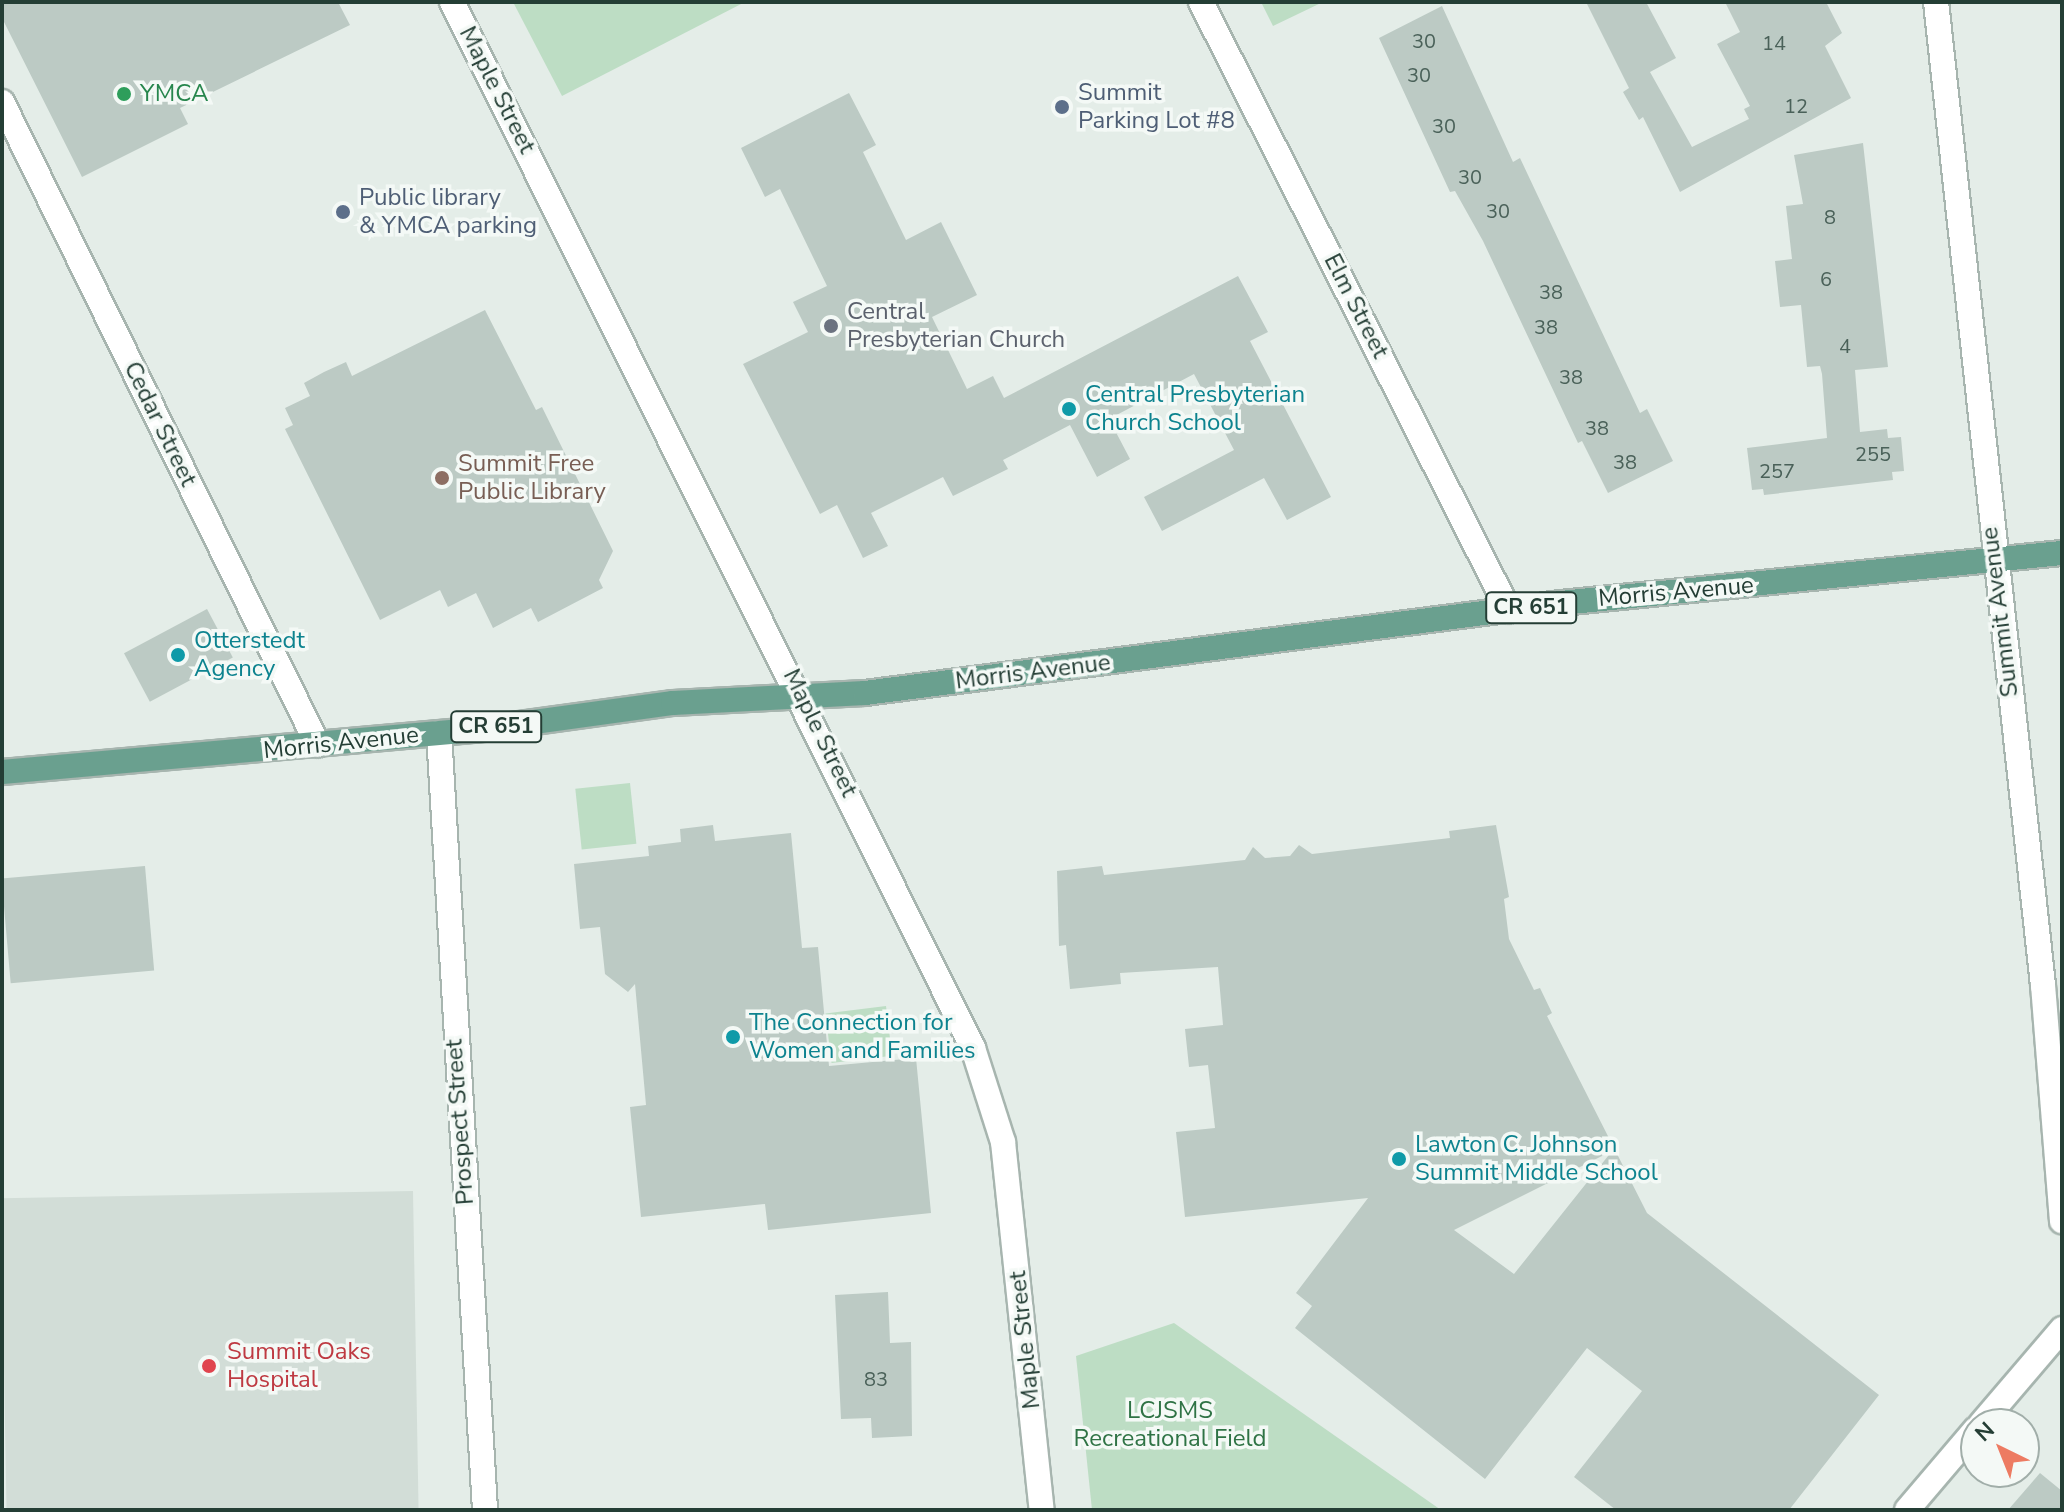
<!DOCTYPE html>
<style>
body{margin:0}
#map{position:relative;width:2064px;height:1512px;overflow:hidden;background:#e4ede8;font-family:"Nunito Sans",sans-serif}
div>[style]{position:absolute}
.built>*{inset:0;background:#d2ddd7;transform-origin:0 0}
.green>*{inset:0;background:#bdddc4;transform-origin:0 0}
.building>*{inset:0;background:#bccac4;transform-origin:0 0}
.roads{filter:drop-shadow(2px 0 #a7b5af) drop-shadow(-2px 0 #a7b5af) drop-shadow(0 2px #a7b5af) drop-shadow(0 -2px #a7b5af)}
.minor>*{height:24px;margin:-12px;padding:0 12px;transform-origin:12px;border-radius:12px;background:#fff}
.tertiary>*{height:24px;margin:-12px;padding:0 12px;transform-origin:12px;border-radius:12px;background:#fff}
.primary>*{height:24px;margin:-12px;padding:0 12px;transform-origin:12px;border-radius:12px;background:#6aa08f}
.dots>*{width:22px;height:22px;translate:-50% -50%;box-sizing:border-box;border:4px solid #f4f9f6;border-radius:50%}
span{translate:-50% -50%;white-space:nowrap;text-align:center;line-height:1.15;-webkit-text-stroke:7px #f4f9f6;paint-order:stroke}
.number-label{font-size:20px;color:#4a6159}
.number-label span{-webkit-text-stroke-width:0}
.shield-label span{padding:2px 6px;background:#f4f9f6;border:2px solid;border-radius:6px;-webkit-text-stroke-width:0}
.shield-label{font-size:22px;color:#243e35;font-weight:700}
.street-label{font-size:24px;color:#243e35}
.service-label{font-size:24px;color:#4e5e75}
.left{translate:0 -50%;text-align:left}
.leisure-label{font-size:24px;color:#27864d}
.worship-label{font-size:24px;color:#5b616d}
.culture-label{font-size:24px;color:#0d838f}
.education-label{font-size:24px;color:#785e54}
.health-label{font-size:24px;color:#be3a42}
.park-label{font-size:24px;color:#2f7345}
.frame{position:absolute;inset:0;border:4px solid #243e35;pointer-events:none}
.north{position:absolute;left:1960px;top:1408px;width:80px;height:80px;box-sizing:border-box;background:#f4f9f6;border:2px solid #a1aea9;border-radius:50%;rotate:317deg;font-size:22px;font-weight:700;line-height:32px;text-align:center;color:#243e35}
.north::after{content:'';display:block;margin:auto;width:28px;height:36px;background:#ed7b62;clip-path:polygon(50% 0,100% 100%,50% 72%,0 100%)}
</style>
<div id="map">
<div class="built">
<div style="left:413px;top:1191px;width:319px;height:412px;rotate:89deg"></div>
</div>
<div class="green">
<div style="clip-path:polygon(513px 2px,745px 2px,562px 96px)"></div>
<div style="clip-path:polygon(1261px 2px,1323px 2px,1273px 26px)"></div>
<div style="left:630px;top:783px;width:61px;height:55px;rotate:84deg"></div>
<div style="left:886px;top:1006px;width:50px;height:61px;rotate:83deg"></div>
<div style="clip-path:polygon(1174px 1323px,1441px 1510px,1092px 1510px,1076px 1356px)"></div>
</div>
<div class="building">
<div style="clip-path:polygon(2px 2px,338px 2px,350px 25px,180px 108px,188px 124px,82px 177px,2px 18px)"></div>
<div style="clip-path:polygon(1586px 2px,1646px 2px,1676px 58px,1650px 72px,1692px 147px,1749px 119px,1744px 109px,1750px 106px,1717px 44px,1740px 32px,1725px 2px,1826px 2px,1842px 33px,1825px 46px,1851px 98px,1680px 192px,1643px 117px,1639px 120px,1623px 92px,1629px 88px)"></div>
<div style="clip-path:polygon(1442px 6px,1513px 162px,1520px 158px,1640px 413px,1647px 409px,1673px 461px,1608px 493px,1582px 441px,1578px 443px,1483px 241px,1455px 191px,1450px 192px,1379px 38px)"></div>
<div style="clip-path:polygon(849px 93px,876px 145px,863px 152px,906px 240px,941px 222px,977px 295px,932px 317px,967px 389px,993px 376px,1004px 398px,1238px 276px,1268px 332px,1250px 341px,1331px 497px,1287px 520px,1264px 478px,1162px 531px,1144px 497px,1234px 450px,1194px 374px,1109px 419px,1130px 459px,1097px 477px,1070px 425px,1003px 460px,1008px 469px,953px 496px,943px 477px,871px 513px,888px 546px,863px 558px,837px 505px,820px 514px,743px 364px,808px 332px,793px 302px,827px 286px,780px 189px,765px 197px,741px 148px)"></div>
<div style="clip-path:polygon(1863px 143px,1888px 367px,1855px 370px,1860px 432px,1887px 429px,1888px 438px,1901px 437px,1904px 471px,1892px 472px,1893px 480px,1764px 495px,1763px 489px,1752px 490px,1747px 448px,1827px 438px,1822px 374px,1820px 366px,1807px 367px,1801px 305px,1780px 307px,1775px 261px,1792px 259px,1786px 206px,1803px 204px,1794px 155px)"></div>
<div style="clip-path:polygon(485px 310px,536px 410px,542px 407px,613px 551px,599px 580px,603px 588px,538px 622px,531px 608px,493px 628px,476px 593px,448px 607px,440px 590px,380px 620px,285px 429px,293px 425px,285px 408px,310px 396px,304px 383px,324px 372px,346px 362px,352px 376px)"></div>
<div style="left:207px;top:609px;width:55px;height:94px;rotate:62deg"></div>
<div style="clip-path:polygon(713px 825px,715px 841px,791px 833px,802px 948px,818px 947px,829px 1066px,916px 1058px,931px 1213px,768px 1230px,765px 1204px,641px 1217px,630px 1107px,646px 1105px,635px 984px,628px 992px,605px 974px,600px 927px,580px 929px,574px 864px,649px 856px,648px 846px,681px 842px,680px 829px)"></div>
<div style="clip-path:polygon(evenodd,1496px 825px,1509px 897px,1504px 899px,1509px 939px,1534px 990px,1540px 988px,1552px 1013px,1547px 1016px,1647px 1213px,1879px 1395px,1789px 1510px,1616px 1510px,1574px 1477px,1642px 1391px,1587px 1348px,1485px 1479px,1295px 1328px,1312px 1306px,1296px 1293px,1368px 1198px,1185px 1217px,1176px 1132px,1215px 1128px,1208px 1065px,1189px 1067px,1185px 1029px,1223px 1025px,1218px 967px,1120px 973px,1121px 984px,1070px 989px,1066px 945px,1059px 946px,1057px 871px,1102px 866px,1104px 875px,1245px 860px,1253px 847px,1265px 858px,1290px 856px,1299px 845px,1312px 854px,1450px 838px,1449px 831px,1496px 825px,1612px 1151px,1514px 1274px,1454px 1230px,1612px 1151px)"></div>
<div style="left:145px;top:866px;width:105px;height:144px;rotate:85deg"></div>
<div style="clip-path:polygon(888px 1292px,890px 1343px,911px 1342px,912px 1436px,872px 1438px,871px 1418px,841px 1419px,835px 1295px)"></div>
<div style="clip-path:polygon(2040px 1473px,2062px 1491px,2062px 1510px,2008px 1510px)"></div>
</div>
<div class="roads">
<div class="minor">
<div style="left:452px;top:2px;width:1169px;rotate:63.52deg"></div>
<div style="left:973px;top:1048px;width:99px;rotate:72.3deg"></div>
<div style="left:1003px;top:1142px;width:370px;rotate:84deg"></div>
<div style="left:1201px;top:2px;width:682px;rotate:63.17deg"></div>
<div style="left:2px;top:102px;width:716px;rotate:63.83deg"></div>
<div style="left:439px;top:733px;width:778px;rotate:86.61deg"></div>
<div style="left:1981px;top:1424px;width:125px;rotate:-49.5deg"></div>
<div style="left:1907px;top:1510px;width:106px;rotate:-49.6deg"></div>
</div>
<div class="tertiary">
<div style="left:1936px;top:2px;width:989px;rotate:83.79deg"></div>
<div style="left:2043px;top:985px;width:237px;rotate:85.4deg"></div>
</div>
<div class="primary">
<div style="left:2px;top:772px;width:483px;rotate:-5.1deg"></div>
<div style="left:483px;top:729px;width:192px;rotate:-7.8deg"></div>
<div style="left:673px;top:703px;width:192px;rotate:-3deg"></div>
<div style="left:865px;top:693px;width:702px;rotate:-7.37deg"></div>
<div style="left:1561px;top:603px;width:503px;rotate:-5.7deg"></div>
</div>
</div>
<div class="dots">
<div style="left:124px;top:94px;background:#2e9e5b"></div>
<div style="left:1062px;top:107px;background:#5c6f8a"></div>
<div style="left:343px;top:212px;background:#5c6f8a"></div>
<div style="left:831px;top:326px;background:#6b7280"></div>
<div style="left:1069px;top:409px;background:#0f9aa8"></div>
<div style="left:442px;top:478px;background:#8d6e63"></div>
<div style="left:178px;top:655px;background:#0f9aa8"></div>
<div style="left:733px;top:1037px;background:#0f9aa8"></div>
<div style="left:1399px;top:1159px;background:#0f9aa8"></div>
<div style="left:209px;top:1366px;background:#e0444e"></div>
</div>
<div class="number-label">
<span style="left:1424px;top:41px">30</span>
<span style="left:1774px;top:43px">14</span>
<span style="left:1419px;top:75px">30</span>
<span style="left:1796px;top:106px">12</span>
<span style="left:1444px;top:126px">30</span>
<span style="left:1470px;top:177px">30</span>
<span style="left:1498px;top:211px">30</span>
<span style="left:1830px;top:217px">8</span>
<span style="left:1826px;top:279px">6</span>
<span style="left:1551px;top:292px">38</span>
<span style="left:1546px;top:327px">38</span>
<span style="left:1845px;top:346px">4</span>
<span style="left:1571px;top:377px">38</span>
<span style="left:1597px;top:428px">38</span>
<span style="left:1873px;top:454px">255</span>
<span style="left:1625px;top:462px">38</span>
<span style="left:1777px;top:471px">257</span>
<span style="left:876px;top:1379px">83</span>
</div>
<div class="shield-label">
<span style="left:1531px;top:608px">CR 651</span>
<span style="left:496px;top:727px">CR 651</span>
</div>
<div class="street-label">
<span style="left:497px;top:90px;rotate:63deg">Maple Street</span>
<span style="left:1356px;top:306px;rotate:63deg">Elm Street</span>
<span style="left:160px;top:424px;rotate:64deg">Cedar Street</span>
<span style="left:1676px;top:592px;rotate:-5deg">Morris Avenue</span>
<span style="left:2000px;top:612px;rotate:-97deg">Summit Avenue</span>
<span style="left:1033px;top:672px;rotate:-7deg">Morris Avenue</span>
<span style="left:820px;top:733px;rotate:64deg">Maple Street</span>
<span style="left:341px;top:743px;rotate:-6deg">Morris Avenue</span>
<span style="left:460px;top:1122px;rotate:-94deg">Prospect Street</span>
<span style="left:1025px;top:1340px;rotate:-96deg">Maple Street</span>
</div>
<div class="service-label">
<span class="left" style="left:1078px;top:107px">Summit<br>Parking Lot #8</span>
<span class="left" style="left:359px;top:212px">Public library<br>&amp; YMCA parking</span>
</div>
<div class="leisure-label">
<span class="left" style="left:140px;top:94px">YMCA</span>
</div>
<div class="worship-label">
<span class="left" style="left:847px;top:326px">Central<br>Presbyterian Church</span>
</div>
<div class="culture-label">
<span class="left" style="left:1085px;top:409px">Central Presbyterian<br>Church School</span>
<span class="left" style="left:194px;top:655px">Otterstedt<br>Agency</span>
<span class="left" style="left:749px;top:1037px">The Connection for<br>Women and Families</span>
<span class="left" style="left:1415px;top:1159px">Lawton C. Johnson<br>Summit Middle School</span>
</div>
<div class="education-label">
<span class="left" style="left:458px;top:478px">Summit Free<br>Public Library</span>
</div>
<div class="health-label">
<span class="left" style="left:227px;top:1366px">Summit Oaks<br>Hospital</span>
</div>
<div class="park-label">
<span style="left:1170px;top:1425px">LCJSMS<br>Recreational Field</span>
</div>
<div class="frame"></div>
<div class="north">N</div>
</div>
